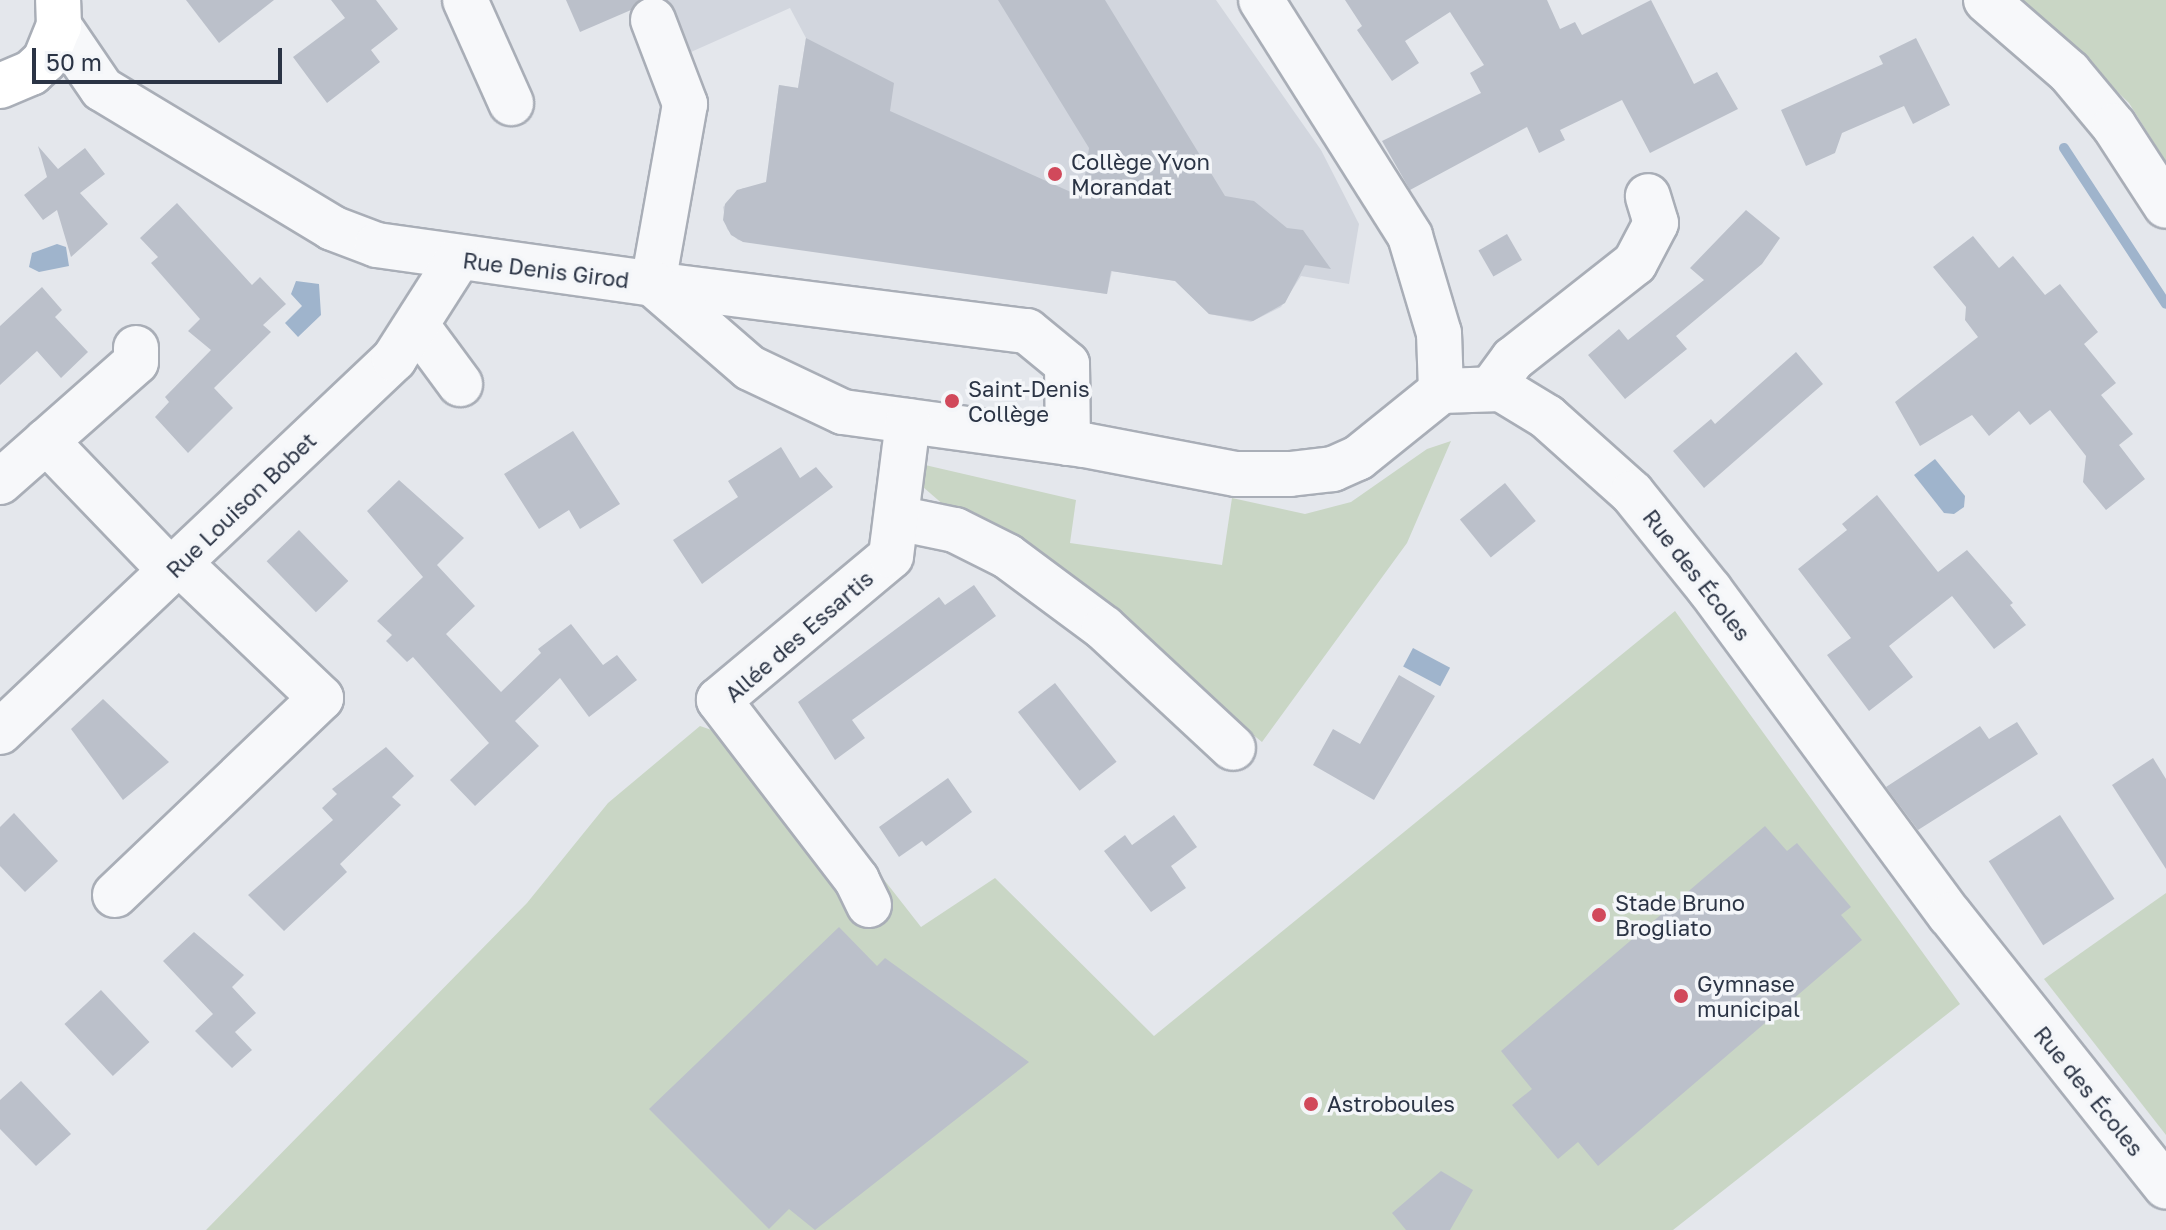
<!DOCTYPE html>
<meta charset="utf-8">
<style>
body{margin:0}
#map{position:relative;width:2166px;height:1230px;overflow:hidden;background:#e4e7ec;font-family:"Golos Text",sans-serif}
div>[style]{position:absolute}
.built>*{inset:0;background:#d2d6de}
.green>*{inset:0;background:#c9d6c5}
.water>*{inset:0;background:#9fb4cc;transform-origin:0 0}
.stream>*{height:10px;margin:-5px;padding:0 5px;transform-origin:5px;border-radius:5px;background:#9fb4cc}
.building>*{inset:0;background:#bbc0ca;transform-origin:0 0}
.roads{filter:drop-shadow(2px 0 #a9aeb7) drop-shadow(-2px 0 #a9aeb7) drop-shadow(0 2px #a9aeb7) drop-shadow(0 -2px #a9aeb7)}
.minor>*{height:44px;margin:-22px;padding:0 22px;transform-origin:22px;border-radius:22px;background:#f7f8fa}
.major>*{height:44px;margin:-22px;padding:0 22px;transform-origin:22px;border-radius:22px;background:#fff}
.dots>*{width:22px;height:22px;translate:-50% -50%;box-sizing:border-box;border:4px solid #f4f6f9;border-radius:50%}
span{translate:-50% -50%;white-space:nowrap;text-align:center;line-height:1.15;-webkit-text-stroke:7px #f4f6f9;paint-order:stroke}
.poi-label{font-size:22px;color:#2b3445}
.left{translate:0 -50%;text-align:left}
.street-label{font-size:22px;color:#2b3445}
.scale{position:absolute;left:32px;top:48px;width:250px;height:36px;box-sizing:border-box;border:4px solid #2b3445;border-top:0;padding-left:10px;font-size:24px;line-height:28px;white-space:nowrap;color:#2b3445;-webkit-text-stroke:6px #f4f6f9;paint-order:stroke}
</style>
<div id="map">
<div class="built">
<div style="clip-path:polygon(667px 0,1216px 0,1321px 150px,1359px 224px,1349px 284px,1301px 276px,1281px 307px,1251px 322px,1209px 314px,1176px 281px,1112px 271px,1107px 294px,738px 240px,727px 229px,723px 207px,743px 188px,773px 190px,777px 161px,769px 160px,779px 85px,798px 88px,806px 38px,790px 8px,691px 52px)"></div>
</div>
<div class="green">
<div style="clip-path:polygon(2022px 0,2166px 0,2166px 162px,2129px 103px)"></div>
<div style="clip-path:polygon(1451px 441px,1407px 543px,1262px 742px,1065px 584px,960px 519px,923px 487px,925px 465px,1076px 500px,1070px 543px,1222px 565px,1232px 498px,1305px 514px,1351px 502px,1427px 449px)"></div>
<div style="clip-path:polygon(1675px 611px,1960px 1004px,1673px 1230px,206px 1230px,527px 903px,608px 803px,700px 726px,732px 737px,867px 858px,921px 927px,995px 878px,1154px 1036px)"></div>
<div style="clip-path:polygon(2166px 893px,2166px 1135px,2044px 979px)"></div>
</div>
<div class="water">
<div style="clip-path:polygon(57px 244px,66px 247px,69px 266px,39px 272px,29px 267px,32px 253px)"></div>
<div style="clip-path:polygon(296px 281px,319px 284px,321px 315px,298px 337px,285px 323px,302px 306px,291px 294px)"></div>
<div style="clip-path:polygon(1935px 459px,1965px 496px,1964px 507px,1954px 514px,1944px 513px,1914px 475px)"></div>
<div style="left:1413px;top:648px;width:42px;height:21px;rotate:28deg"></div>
</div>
<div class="stream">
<div style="left:2064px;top:148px;width:186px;rotate:56.8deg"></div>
</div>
<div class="building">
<div style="clip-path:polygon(186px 0,274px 0,219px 43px)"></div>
<div style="clip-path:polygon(331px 0,376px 0,398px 29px,371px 50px,380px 62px,327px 103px,293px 57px,345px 18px)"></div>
<div style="clip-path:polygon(566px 0,639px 0,631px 10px,580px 32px)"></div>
<div style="clip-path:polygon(998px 0,1105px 0,1225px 196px,1254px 201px,1287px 228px,1303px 230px,1331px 269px,1305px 265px,1285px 303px,1253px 321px,1209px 314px,1175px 281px,1111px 271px,1107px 294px,743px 242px,731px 235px,723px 220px,725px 204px,737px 190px,766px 182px,779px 85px,798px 88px,806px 38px,894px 83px,890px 111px,1082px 197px,1089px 148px)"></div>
<div style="clip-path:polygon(1345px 0,1547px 0,1560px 29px,1575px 22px,1582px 35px,1651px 0,1694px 84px,1717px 72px,1738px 109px,1650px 153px,1622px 100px,1560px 130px,1565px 140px,1539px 153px,1527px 127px,1410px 190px,1382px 141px,1481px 93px,1470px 73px,1484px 65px,1450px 12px,1405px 41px,1419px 63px,1392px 81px,1357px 30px,1362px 26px)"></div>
<div style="clip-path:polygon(1916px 38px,1950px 105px,1913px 124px,1904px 106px,1842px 133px,1835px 153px,1806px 166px,1781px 110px,1883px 64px,1879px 56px)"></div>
<div style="clip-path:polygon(38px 146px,58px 169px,85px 148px,105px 174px,80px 193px,108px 224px,71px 257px,57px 210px,43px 220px,24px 195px,47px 177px)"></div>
<div style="clip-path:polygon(177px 203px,252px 285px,260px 277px,286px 304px,263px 325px,271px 332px,214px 388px,233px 408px,188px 453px,155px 417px,169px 402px,165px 397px,211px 350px,188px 331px,200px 319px,151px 263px,158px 257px,140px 238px)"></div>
<div style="clip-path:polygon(1746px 210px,1780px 238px,1762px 264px,1676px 336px,1687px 349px,1625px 399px,1588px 355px,1619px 329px,1628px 340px,1704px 280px,1690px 268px)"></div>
<div style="left:1507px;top:234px;width:30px;height:33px;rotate:60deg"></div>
<div style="clip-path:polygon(1973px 236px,1999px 268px,2013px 256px,2045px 295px,2060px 284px,2098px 332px,2084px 344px,2116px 383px,2101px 395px,2133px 434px,2119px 445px,2145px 479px,2106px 510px,2083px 482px,2086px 456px,2050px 410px,2030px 425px,2019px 411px,1989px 436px,1972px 415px,1920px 446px,1895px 402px,1978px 337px,1965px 320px,1966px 307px,1933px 267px)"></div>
<div style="clip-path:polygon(42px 287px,62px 310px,55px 317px,88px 352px,61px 378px,37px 351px,0 385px,0 326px)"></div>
<div style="clip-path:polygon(1796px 352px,1823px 384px,1704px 488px,1673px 451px,1711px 419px,1715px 424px)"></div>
<div style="clip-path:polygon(573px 431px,620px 504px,580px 529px,569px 510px,539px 529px,504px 474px)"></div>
<div style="clip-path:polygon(781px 447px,800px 478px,816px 467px,833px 487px,702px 584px,673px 540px,738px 497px,728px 481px)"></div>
<div style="clip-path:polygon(399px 480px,464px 538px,437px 565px,475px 606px,446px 634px,501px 692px,541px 653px,538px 649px,571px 624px,603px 665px,617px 655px,637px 680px,589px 717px,560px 678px,515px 721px,539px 746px,475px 806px,450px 780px,489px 743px,413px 657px,407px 662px,386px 641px,392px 635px,377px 621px,423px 577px,367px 511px)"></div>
<div style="left:1505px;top:483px;width:49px;height:58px;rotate:51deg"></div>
<div style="clip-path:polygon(1877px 495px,1938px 572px,1967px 550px,2013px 603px,2010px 605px,2026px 625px,1994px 649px,1952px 596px,1889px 646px,1913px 677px,1869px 711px,1827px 655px,1851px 638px,1798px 569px,1847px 530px,1842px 524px)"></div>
<div style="left:299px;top:530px;width:71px;height:45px;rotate:46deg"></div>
<div style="clip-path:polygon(974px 585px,996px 616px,852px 720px,865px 738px,835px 760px,798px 702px,939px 597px,945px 605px)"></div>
<div style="clip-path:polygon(1399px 675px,1435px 696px,1374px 800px,1313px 765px,1333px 729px,1360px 744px)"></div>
<div style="left:1055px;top:683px;width:100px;height:47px;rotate:52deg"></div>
<div style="clip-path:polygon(103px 699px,169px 762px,123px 800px,71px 729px)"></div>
<div style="clip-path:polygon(2017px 722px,2038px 754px,1918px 830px,1886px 787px,1980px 726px,1989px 739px)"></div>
<div style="clip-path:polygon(386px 747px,414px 776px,392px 797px,401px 805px,340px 864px,347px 872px,284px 931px,248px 895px,333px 820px,322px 808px,337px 794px,332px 789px)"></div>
<div style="clip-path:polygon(2153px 758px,2166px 779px,2166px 869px,2112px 785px)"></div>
<div style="clip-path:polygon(948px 778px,972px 812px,926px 846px,922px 841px,899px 857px,879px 827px)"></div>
<div style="clip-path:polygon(14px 813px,58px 861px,25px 892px,0 866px,0 827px)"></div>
<div style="clip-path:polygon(1174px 815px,1197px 847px,1171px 866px,1186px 888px,1151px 912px,1104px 851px,1125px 835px,1132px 845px)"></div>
<div style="left:2060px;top:815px;width:100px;height:85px;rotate:57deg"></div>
<div style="clip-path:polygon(1765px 826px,1787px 851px,1797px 843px,1851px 907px,1841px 915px,1862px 940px,1598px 1166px,1578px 1142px,1558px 1159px,1512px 1105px,1532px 1089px,1501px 1051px)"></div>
<div style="clip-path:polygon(839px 927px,877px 966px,885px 958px,1029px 1062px,815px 1230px,789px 1209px,769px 1229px,649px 1109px)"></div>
<div style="clip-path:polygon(194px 932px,244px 975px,232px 987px,256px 1013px,235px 1032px,252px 1050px,232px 1068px,195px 1031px,213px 1014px,163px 961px)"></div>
<div style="left:101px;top:990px;width:71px;height:50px;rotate:47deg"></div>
<div style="clip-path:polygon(21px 1081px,71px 1134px,36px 1166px,0 1129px,0 1100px)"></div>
<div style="clip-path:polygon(1441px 1171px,1473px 1190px,1450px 1230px,1406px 1230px,1392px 1213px)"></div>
</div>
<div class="roads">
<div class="minor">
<div style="left:465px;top:0;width:113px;rotate:65.9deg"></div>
<div style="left:1261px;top:0;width:279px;rotate:57.7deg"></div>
<div style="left:1410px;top:236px;width:101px;rotate:73.4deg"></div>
<div style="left:1439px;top:333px;width:58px;rotate:88deg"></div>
<div style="left:1986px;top:0;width:110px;rotate:40.9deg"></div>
<div style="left:2069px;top:72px;width:70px;rotate:50.2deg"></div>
<div style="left:2114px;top:126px;width:95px;rotate:57deg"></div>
<div style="left:653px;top:20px;width:90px;rotate:69.1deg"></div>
<div style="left:685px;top:104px;width:183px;rotate:100.1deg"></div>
<div style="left:653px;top:284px;width:377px;rotate:7.2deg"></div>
<div style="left:1027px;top:331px;width:52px;rotate:39.5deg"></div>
<div style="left:1067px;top:364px;width:79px;rotate:89.3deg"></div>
<div style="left:59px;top:26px;width:76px;rotate:55.7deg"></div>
<div style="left:102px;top:89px;width:269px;rotate:31.1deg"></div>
<div style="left:332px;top:228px;width:48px;rotate:20.7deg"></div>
<div style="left:377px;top:245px;width:279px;rotate:8deg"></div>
<div style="left:653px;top:284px;width:128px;rotate:40.9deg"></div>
<div style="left:750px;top:368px;width:103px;rotate:25.3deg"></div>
<div style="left:843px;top:412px;width:243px;rotate:7.8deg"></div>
<div style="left:1084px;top:445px;width:155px;rotate:10.8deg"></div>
<div style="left:1236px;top:474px;width:54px"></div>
<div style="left:1290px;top:474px;width:43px;rotate:-6.6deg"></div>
<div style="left:1333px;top:469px;width:27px;rotate:-24deg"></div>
<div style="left:1358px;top:458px;width:107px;rotate:-38.9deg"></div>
<div style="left:418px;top:327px;width:71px;rotate:53.6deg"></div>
<div style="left:1491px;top:389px;width:37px;rotate:-54deg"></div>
<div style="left:1513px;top:359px;width:155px;rotate:-38.2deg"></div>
<div style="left:1635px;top:263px;width:45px;rotate:-62.3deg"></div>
<div style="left:1656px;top:223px;width:28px;rotate:-107deg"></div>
<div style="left:1441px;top:391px;width:60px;rotate:-1.9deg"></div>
<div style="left:1501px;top:389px;width:54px;rotate:31.3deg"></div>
<div style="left:1547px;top:417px;width:114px;rotate:41.8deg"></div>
<div style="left:1632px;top:493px;width:124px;rotate:51.2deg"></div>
<div style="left:1710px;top:590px;width:404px;rotate:53.6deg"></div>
<div style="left:1950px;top:915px;width:347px;rotate:51.5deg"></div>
<div style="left:46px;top:441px;width:180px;rotate:46.1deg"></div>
<div style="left:0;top:482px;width:181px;rotate:-41.4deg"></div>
<div style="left:136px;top:362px;width:14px;rotate:-90deg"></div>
<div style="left:897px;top:518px;width:59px;rotate:11.7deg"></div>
<div style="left:955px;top:530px;width:58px;rotate:26.6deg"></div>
<div style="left:1007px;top:556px;width:121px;rotate:36.6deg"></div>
<div style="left:1104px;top:628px;width:176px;rotate:42.9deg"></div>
<div style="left:0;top:732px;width:543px;rotate:-43.43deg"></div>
<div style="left:394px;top:359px;width:119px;rotate:-57.4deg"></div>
<div style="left:115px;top:895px;width:285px;rotate:-43.7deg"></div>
<div style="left:321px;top:698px;width:196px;rotate:-136.4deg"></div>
<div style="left:869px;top:905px;width:28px;rotate:-116deg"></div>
<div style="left:857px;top:880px;width:227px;rotate:-127.5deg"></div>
<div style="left:719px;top:700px;width:224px;rotate:-39.9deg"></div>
<div style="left:891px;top:556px;width:136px;rotate:-82.8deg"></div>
</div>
<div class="major">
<div style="left:0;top:86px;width:34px;rotate:-23deg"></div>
<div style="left:31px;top:73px;width:19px;rotate:-43deg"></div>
<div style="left:45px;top:60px;width:37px;rotate:-68deg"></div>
<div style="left:59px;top:26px;width:26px;rotate:-92deg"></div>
</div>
</div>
<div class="dots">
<div style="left:1055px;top:174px;background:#d1495b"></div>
<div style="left:952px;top:401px;background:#d1495b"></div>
<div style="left:1599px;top:915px;background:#d1495b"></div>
<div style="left:1681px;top:996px;background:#d1495b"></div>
<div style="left:1311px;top:1104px;background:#d1495b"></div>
</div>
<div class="poi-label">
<span class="left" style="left:1071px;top:174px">Collège Yvon<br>Morandat</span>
<span class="left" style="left:968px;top:401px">Saint-Denis<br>Collège</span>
<span class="left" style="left:1615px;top:915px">Stade Bruno<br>Brogliato</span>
<span class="left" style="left:1697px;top:996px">Gymnase<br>municipal</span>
<span class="left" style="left:1327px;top:1104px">Astroboules</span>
</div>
<div class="street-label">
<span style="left:546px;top:270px;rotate:7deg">Rue Denis Girod</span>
<span style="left:241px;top:505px;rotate:-44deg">Rue Louison Bobet</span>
<span style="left:1697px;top:575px;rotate:52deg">Rue des Écoles</span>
<span style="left:799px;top:636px;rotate:-41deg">Allée des Essartis</span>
<span style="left:2089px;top:1091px;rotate:51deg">Rue des Écoles</span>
</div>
<div class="scale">50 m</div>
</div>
